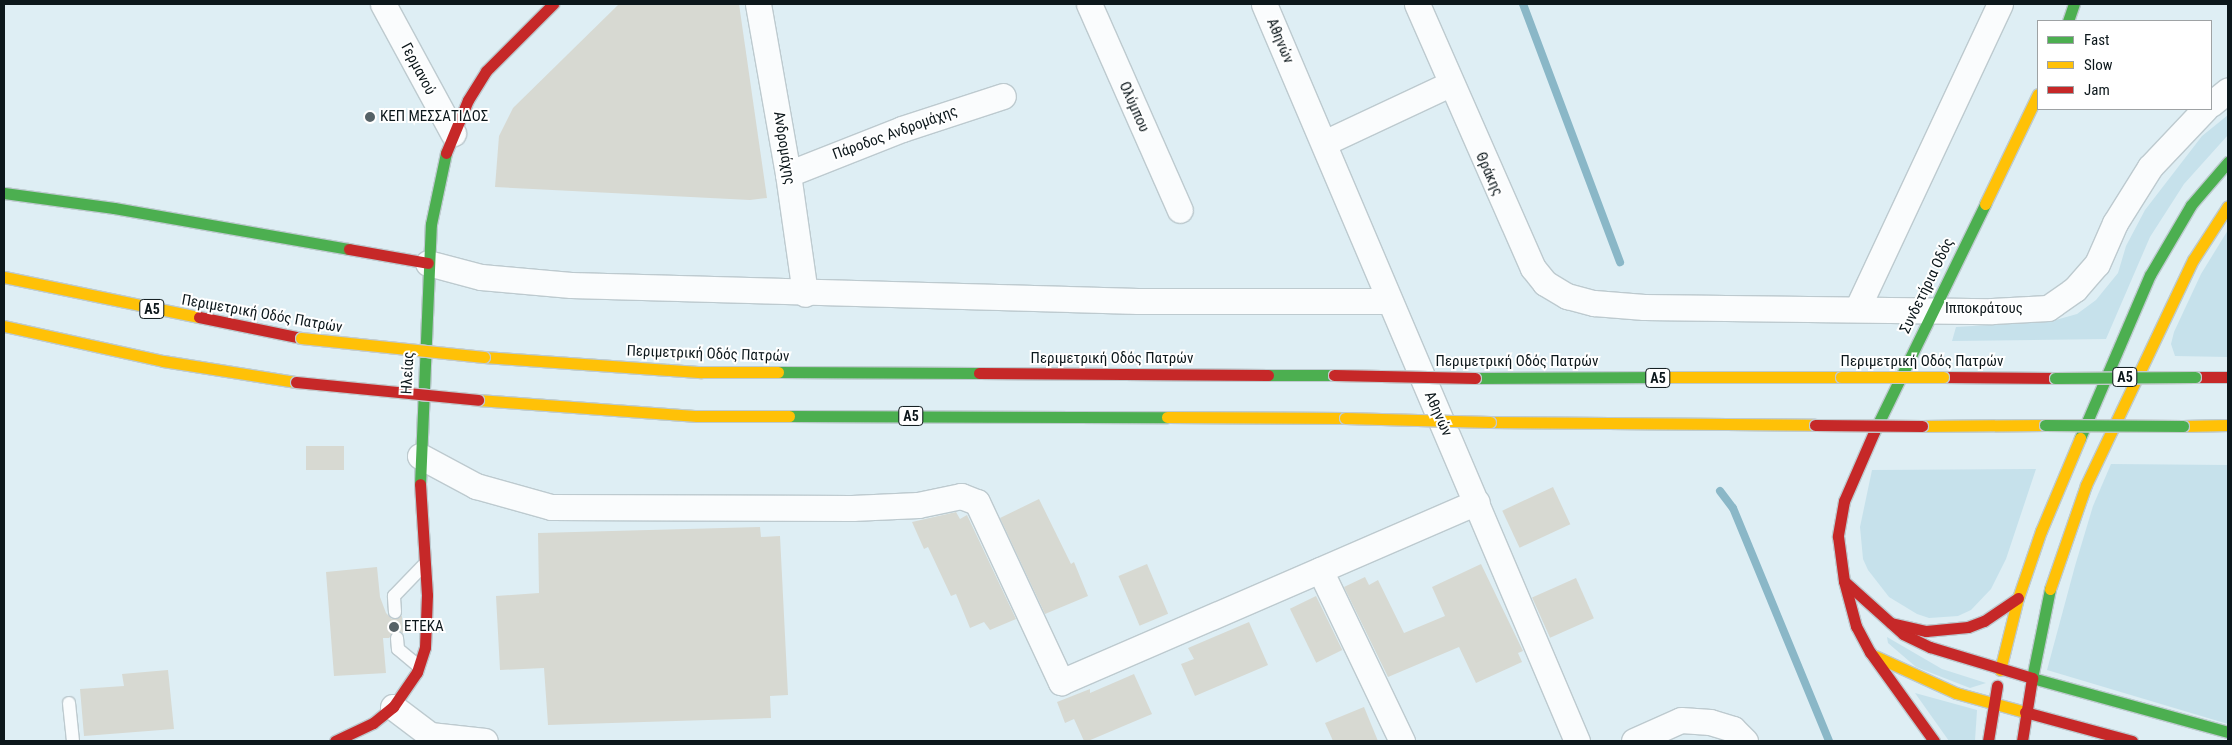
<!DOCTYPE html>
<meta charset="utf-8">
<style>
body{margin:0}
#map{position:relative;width:2232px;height:745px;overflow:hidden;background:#deeef4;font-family:"Roboto Condensed",sans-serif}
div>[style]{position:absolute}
.green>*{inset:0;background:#c6e1eb}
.stream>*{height:8px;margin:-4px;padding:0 4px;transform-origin:4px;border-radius:4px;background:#8ab7c7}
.building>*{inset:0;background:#d7d9d2;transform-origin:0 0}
.roads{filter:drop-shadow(1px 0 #bdcacf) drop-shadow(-1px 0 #bdcacf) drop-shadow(0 1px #bdcacf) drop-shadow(0 -1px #bdcacf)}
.lane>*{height:12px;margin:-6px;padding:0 6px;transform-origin:6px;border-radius:6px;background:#fafcfd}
.street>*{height:25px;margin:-12.5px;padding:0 12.5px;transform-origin:12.5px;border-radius:12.5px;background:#fafcfd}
.fast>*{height:11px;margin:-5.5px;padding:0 5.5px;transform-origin:5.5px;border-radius:5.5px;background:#4caf50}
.slow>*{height:11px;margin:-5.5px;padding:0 5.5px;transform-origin:5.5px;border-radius:5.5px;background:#ffc107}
.jam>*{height:11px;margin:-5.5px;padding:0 5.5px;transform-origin:5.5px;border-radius:5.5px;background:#c62828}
.bridges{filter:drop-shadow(1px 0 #c2cacd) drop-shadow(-1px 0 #c2cacd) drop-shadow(0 1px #c2cacd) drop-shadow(0 -1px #c2cacd)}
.fast-bridge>*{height:11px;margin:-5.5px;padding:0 5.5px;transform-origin:5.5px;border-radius:5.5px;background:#4caf50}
.slow-bridge>*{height:11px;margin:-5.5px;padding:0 5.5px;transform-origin:5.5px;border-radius:5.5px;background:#ffc107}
.jam-bridge>*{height:11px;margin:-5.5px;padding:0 5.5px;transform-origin:5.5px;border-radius:5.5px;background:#c62828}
.dots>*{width:14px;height:14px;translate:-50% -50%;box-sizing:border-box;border:2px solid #fff;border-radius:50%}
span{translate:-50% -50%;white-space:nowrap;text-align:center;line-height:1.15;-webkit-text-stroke:4px #fff;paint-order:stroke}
.shield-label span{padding:1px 4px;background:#fff;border:1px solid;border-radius:4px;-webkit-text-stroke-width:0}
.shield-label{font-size:14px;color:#0c171b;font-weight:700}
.street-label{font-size:15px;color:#0c171b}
.poi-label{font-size:15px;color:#0c171b}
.left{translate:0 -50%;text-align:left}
.frame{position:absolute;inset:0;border:5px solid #0c171b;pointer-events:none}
.legend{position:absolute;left:2037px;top:20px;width:175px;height:90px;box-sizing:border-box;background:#fff;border:1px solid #9ea2a4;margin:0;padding:6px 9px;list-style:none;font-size:15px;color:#0c171b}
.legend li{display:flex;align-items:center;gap:10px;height:25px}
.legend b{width:25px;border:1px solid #9ea2a4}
</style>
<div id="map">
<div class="green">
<div style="clip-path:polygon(2228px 115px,2228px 135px,2184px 184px,2150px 237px,2106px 339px,1952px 341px,1956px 327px,2052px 321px,2077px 314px,2096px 300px,2118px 273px,2126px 246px,2145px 210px,2202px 136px)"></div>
<div style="clip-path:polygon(2228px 230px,2228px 357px,2175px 356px,2171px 344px,2174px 332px,2201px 274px)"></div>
<div style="clip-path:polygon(2111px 464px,2228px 465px,2228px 724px,2047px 670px,2075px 566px,2093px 506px)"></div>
<div style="clip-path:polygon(2036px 469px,2006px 559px,1991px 589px,1971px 610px,1958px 616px,1929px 618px,1917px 614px,1889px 597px,1868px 570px,1863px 559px,1860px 527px,1872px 470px)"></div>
<div style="clip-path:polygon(1887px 637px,1942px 669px,1986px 683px,1970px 688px,1916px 667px,1888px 643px)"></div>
<div style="clip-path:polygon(1915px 693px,1977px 710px,1975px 741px,1949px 741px)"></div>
</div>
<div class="stream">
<div style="left:1523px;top:4px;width:276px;rotate:69.4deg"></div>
<div style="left:1720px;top:491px;width:21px;rotate:53deg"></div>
<div style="left:1733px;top:508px;width:252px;rotate:67.6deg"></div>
</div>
<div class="building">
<div style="clip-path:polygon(619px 4px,739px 4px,767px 198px,750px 200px,495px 187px,499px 136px,513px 108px)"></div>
<div style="left:306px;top:446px;width:38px;height:24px"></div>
<div style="left:1553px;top:487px;width:41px;height:56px;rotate:65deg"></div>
<div style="clip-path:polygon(1039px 499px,1071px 564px,1074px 562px,1088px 596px,1045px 614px,1000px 518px)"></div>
<div style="clip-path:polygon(956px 512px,960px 519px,967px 515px,1016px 619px,990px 630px,984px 622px,970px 628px,956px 594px,951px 596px,928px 547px,924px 549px,912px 522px)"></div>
<div style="clip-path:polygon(760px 527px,761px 537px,780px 536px,788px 695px,770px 696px,771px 718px,548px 725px,544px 668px,500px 670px,496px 596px,539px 593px,538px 533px)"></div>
<div style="left:1147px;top:564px;width:54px;height:31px;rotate:67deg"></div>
<div style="clip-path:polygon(1481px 564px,1523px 651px,1518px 653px,1522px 662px,1476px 683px,1459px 647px,1388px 677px,1344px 587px,1365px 577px,1369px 585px,1378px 580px,1404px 633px,1445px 616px,1432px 587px)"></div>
<div style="clip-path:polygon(377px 567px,380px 597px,386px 613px,392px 619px,402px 616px,403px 633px,396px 630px,389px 638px,383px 638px,386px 673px,334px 676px,326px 572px)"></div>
<div style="left:1576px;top:578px;width:44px;height:48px;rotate:66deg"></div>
<div style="left:1316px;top:596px;width:60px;height:29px;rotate:64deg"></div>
<div style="clip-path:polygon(1249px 622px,1268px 665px,1195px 696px,1181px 664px,1194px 659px,1188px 648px)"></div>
<div style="clip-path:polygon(168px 670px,174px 729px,84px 736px,80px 689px,124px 686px,122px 674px)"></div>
<div style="clip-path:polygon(1134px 674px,1152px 714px,1088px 741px,1084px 741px,1074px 719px,1065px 723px,1057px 702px,1090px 689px,1090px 693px)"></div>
<div style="clip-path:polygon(1364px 707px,1378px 741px,1333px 741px,1325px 723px)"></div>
</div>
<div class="roads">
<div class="lane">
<div style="left:395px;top:612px;width:16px;rotate:-94deg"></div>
<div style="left:394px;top:596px;width:42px;rotate:-46deg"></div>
<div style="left:397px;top:638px;width:11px;rotate:85deg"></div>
<div style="left:398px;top:649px;width:26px;rotate:40deg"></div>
<div style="left:69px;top:703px;width:38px;rotate:84deg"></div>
</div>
<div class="street">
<div style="left:383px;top:4px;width:147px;rotate:61.5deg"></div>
<div style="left:758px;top:4px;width:173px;rotate:80deg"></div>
<div style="left:788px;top:174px;width:121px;rotate:81.9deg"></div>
<div style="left:1089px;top:4px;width:225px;rotate:66.2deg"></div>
<div style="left:1264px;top:4px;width:801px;rotate:66.99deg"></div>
<div style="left:1417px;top:4px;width:288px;rotate:66.3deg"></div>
<div style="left:1533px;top:268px;width:19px;rotate:51deg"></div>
<div style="left:1545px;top:283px;width:26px;rotate:31deg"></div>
<div style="left:1567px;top:296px;width:28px;rotate:15deg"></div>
<div style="left:1594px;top:303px;width:50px;rotate:4.6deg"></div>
<div style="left:1644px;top:307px;width:348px;rotate:0.7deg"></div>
<div style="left:1992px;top:311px;width:56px;rotate:-3.1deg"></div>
<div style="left:2048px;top:308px;width:33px;rotate:-35deg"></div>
<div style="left:2075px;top:289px;width:33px;rotate:-49deg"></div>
<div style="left:2097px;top:264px;width:45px;rotate:-66.3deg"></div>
<div style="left:2115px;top:223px;width:66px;rotate:-58deg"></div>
<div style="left:2150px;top:167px;width:80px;rotate:-46.5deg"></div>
<div style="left:2211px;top:104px;width:22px;rotate:-39deg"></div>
<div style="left:1324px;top:143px;width:139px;rotate:-25.1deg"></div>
<div style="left:788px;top:174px;width:123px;rotate:-21.5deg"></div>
<div style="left:902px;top:129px;width:106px;rotate:-18.1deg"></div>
<div style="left:428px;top:263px;width:55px;rotate:14.8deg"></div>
<div style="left:481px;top:277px;width:90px;rotate:5.1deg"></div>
<div style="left:571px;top:285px;width:567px;rotate:1.62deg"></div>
<div style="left:1138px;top:301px;width:251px"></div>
<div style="left:1857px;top:309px;width:337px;rotate:-64.9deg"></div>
<div style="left:420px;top:456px;width:64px;rotate:28.2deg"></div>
<div style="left:476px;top:486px;width:78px;rotate:15.6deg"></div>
<div style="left:551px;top:507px;width:301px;rotate:0.2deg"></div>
<div style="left:852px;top:508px;width:66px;rotate:-2.6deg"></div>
<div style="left:918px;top:505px;width:44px;rotate:-11.8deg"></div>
<div style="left:961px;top:496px;width:17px;rotate:21deg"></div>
<div style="left:977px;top:502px;width:199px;rotate:65deg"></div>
<div style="left:1061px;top:682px;width:453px;rotate:-23.4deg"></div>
<div style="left:1320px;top:570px;width:190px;rotate:64.4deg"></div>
<div style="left:393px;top:707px;width:46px;rotate:37.1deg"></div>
<div style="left:430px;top:735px;width:55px;rotate:6.2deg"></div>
<div style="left:1634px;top:741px;width:51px;rotate:-24.1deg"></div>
<div style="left:1681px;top:720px;width:29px;rotate:4deg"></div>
<div style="left:1710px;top:722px;width:24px;rotate:17deg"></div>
<div style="left:1733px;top:729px;width:17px;rotate:45deg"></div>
</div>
<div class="fast">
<div style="left:2068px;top:21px;width:18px;rotate:-71deg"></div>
<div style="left:4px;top:193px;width:111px;rotate:7.8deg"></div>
<div style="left:114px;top:208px;width:239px;rotate:9.9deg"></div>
<div style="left:778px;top:372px;width:201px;rotate:0.3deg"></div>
<div style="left:1268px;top:375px;width:66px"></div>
<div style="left:1475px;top:378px;width:192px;rotate:-0.3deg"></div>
<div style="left:789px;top:416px;width:378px;rotate:0.2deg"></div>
<div style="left:1874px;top:432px;width:254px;rotate:-64deg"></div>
<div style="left:2080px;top:438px;width:177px;rotate:-66.8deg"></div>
<div style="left:2150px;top:275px;width:81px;rotate:-59.6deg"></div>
<div style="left:2191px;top:205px;width:57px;rotate:-49.3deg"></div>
<div style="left:420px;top:484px;width:260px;rotate:-87.6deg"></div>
<div style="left:431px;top:224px;width:73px;rotate:-78.1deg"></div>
<div style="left:2050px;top:589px;width:91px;rotate:101.4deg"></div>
<div style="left:2032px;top:678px;width:203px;rotate:15.4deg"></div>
</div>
<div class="slow">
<div style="left:1985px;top:204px;width:122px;rotate:-64.3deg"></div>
<div style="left:4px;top:277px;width:199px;rotate:11.6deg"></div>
<div style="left:4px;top:326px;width:163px;rotate:12.4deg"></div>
<div style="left:163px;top:361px;width:135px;rotate:9deg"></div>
<div style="left:484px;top:357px;width:218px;rotate:4deg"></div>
<div style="left:701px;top:372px;width:77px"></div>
<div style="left:1667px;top:377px;width:174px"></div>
<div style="left:478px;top:400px;width:220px;rotate:4.2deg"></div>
<div style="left:697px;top:416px;width:92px"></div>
<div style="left:1167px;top:417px;width:178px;rotate:0.3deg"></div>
<div style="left:1490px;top:422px;width:325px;rotate:0.5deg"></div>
<div style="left:1922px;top:426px;width:123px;rotate:-0.5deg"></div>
<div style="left:2183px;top:426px;width:45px;rotate:-1.3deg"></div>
<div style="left:2050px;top:589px;width:110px;rotate:-70.9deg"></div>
<div style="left:2086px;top:485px;width:249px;rotate:-64.6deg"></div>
<div style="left:2193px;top:260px;width:64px;rotate:-57.1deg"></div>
<div style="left:1875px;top:656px;width:89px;rotate:24.6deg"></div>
<div style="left:1956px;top:693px;width:72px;rotate:15.4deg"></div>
<div style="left:2000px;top:670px;width:74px;rotate:-76deg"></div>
<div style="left:2018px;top:598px;width:71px;rotate:-71.1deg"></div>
<div style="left:2041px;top:531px;width:101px;rotate:-67.2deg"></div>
</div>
<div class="jam">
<div style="left:446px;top:153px;width:57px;rotate:-67.5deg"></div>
<div style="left:468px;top:100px;width:34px;rotate:-58deg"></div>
<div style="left:486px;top:71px;width:95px;rotate:-45deg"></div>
<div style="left:349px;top:249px;width:80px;rotate:10deg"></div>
<div style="left:199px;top:317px;width:104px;rotate:11.6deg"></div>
<div style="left:979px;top:373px;width:289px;rotate:0.4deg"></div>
<div style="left:1943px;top:377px;width:112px;rotate:0.5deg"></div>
<div style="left:2195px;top:377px;width:33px"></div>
<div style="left:1874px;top:432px;width:75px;rotate:113.5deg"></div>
<div style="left:1844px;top:501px;width:36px;rotate:100deg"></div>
<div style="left:1838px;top:536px;width:45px;rotate:82.4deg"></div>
<div style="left:1844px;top:581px;width:47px;rotate:75.1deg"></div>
<div style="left:1856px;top:626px;width:30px;rotate:62deg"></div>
<div style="left:1870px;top:652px;width:110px;rotate:54.3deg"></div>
<div style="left:1844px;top:581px;width:79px;rotate:41.9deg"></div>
<div style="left:1903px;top:634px;width:30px;rotate:26deg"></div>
<div style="left:1930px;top:647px;width:107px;rotate:16.9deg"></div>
<div style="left:2032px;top:678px;width:64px;rotate:99deg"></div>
<div style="left:1891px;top:623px;width:36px;rotate:13deg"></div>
<div style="left:1926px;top:631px;width:42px;rotate:-5.4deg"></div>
<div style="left:1968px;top:627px;width:17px;rotate:-21deg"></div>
<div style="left:1984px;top:621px;width:41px;rotate:-34.1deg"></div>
<div style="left:2025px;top:712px;width:111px;rotate:15.2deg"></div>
<div style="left:335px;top:741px;width:42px;rotate:-25.3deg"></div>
<div style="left:373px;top:723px;width:26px;rotate:-39deg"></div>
<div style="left:393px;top:707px;width:42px;rotate:-55.6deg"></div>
<div style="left:417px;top:672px;width:26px;rotate:-72deg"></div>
<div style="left:425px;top:647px;width:52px;rotate:-87.8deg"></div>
<div style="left:427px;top:595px;width:111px;rotate:-93.6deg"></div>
<div style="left:1988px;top:741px;width:56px;rotate:-80.7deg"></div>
</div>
</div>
<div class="bridges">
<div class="fast-bridge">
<div style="left:2055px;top:378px;width:140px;rotate:-0.4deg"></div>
<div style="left:2045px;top:425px;width:138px;rotate:0.4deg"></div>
</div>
<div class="slow-bridge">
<div style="left:301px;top:338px;width:184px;rotate:5.9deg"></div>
<div style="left:1841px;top:377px;width:102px"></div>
<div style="left:1345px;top:418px;width:145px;rotate:1.6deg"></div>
</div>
<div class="jam-bridge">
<div style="left:1334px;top:375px;width:141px;rotate:1.2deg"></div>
<div style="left:296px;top:382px;width:183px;rotate:5.6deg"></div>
<div style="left:1815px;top:425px;width:107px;rotate:0.5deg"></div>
</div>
</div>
<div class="dots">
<div style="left:370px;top:117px;background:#566267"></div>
<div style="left:394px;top:627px;background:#566267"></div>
</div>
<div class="shield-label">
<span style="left:152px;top:309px">Α5</span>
<span style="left:2125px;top:377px">Α5</span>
<span style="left:1658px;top:378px">Α5</span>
<span style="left:911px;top:416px">Α5</span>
</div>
<div class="street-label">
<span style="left:1280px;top:41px;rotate:67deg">Αθηνών</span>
<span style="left:418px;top:69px;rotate:62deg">Γερμανού</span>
<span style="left:1134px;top:107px;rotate:66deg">Ολύμπου</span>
<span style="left:895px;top:133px;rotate:-20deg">Πάροδος Ανδρομάχης</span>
<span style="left:784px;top:148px;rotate:81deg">Ανδρομάχης</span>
<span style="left:1489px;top:174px;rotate:66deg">Θράκης</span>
<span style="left:1927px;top:286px;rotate:-64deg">Συνδετήρια Οδός</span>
<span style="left:1984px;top:309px">Ιπποκράτους</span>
<span style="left:262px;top:314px;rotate:10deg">Περιμετρική Οδός Πατρών</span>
<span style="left:708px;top:354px;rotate:2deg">Περιμετρική Οδός Πατρών</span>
<span style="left:1112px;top:359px">Περιμετρική Οδός Πατρών</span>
<span style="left:1517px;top:362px">Περιμετρική Οδός Πατρών</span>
<span style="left:1922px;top:362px">Περιμετρική Οδός Πατρών</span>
<span style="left:408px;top:373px;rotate:-87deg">Ηλείας</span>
<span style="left:1438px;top:414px;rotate:66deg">Αθηνών</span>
</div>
<div class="poi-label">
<span class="left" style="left:380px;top:117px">ΚΕΠ ΜΕΣΣΑΤΙΔΟΣ</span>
<span class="left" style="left:404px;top:627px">ΕΤΕΚΑ</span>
</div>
<div class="frame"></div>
<ul class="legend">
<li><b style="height:6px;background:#4caf50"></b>Fast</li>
<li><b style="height:6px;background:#ffc107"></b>Slow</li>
<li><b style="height:6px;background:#c62828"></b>Jam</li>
</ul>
</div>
